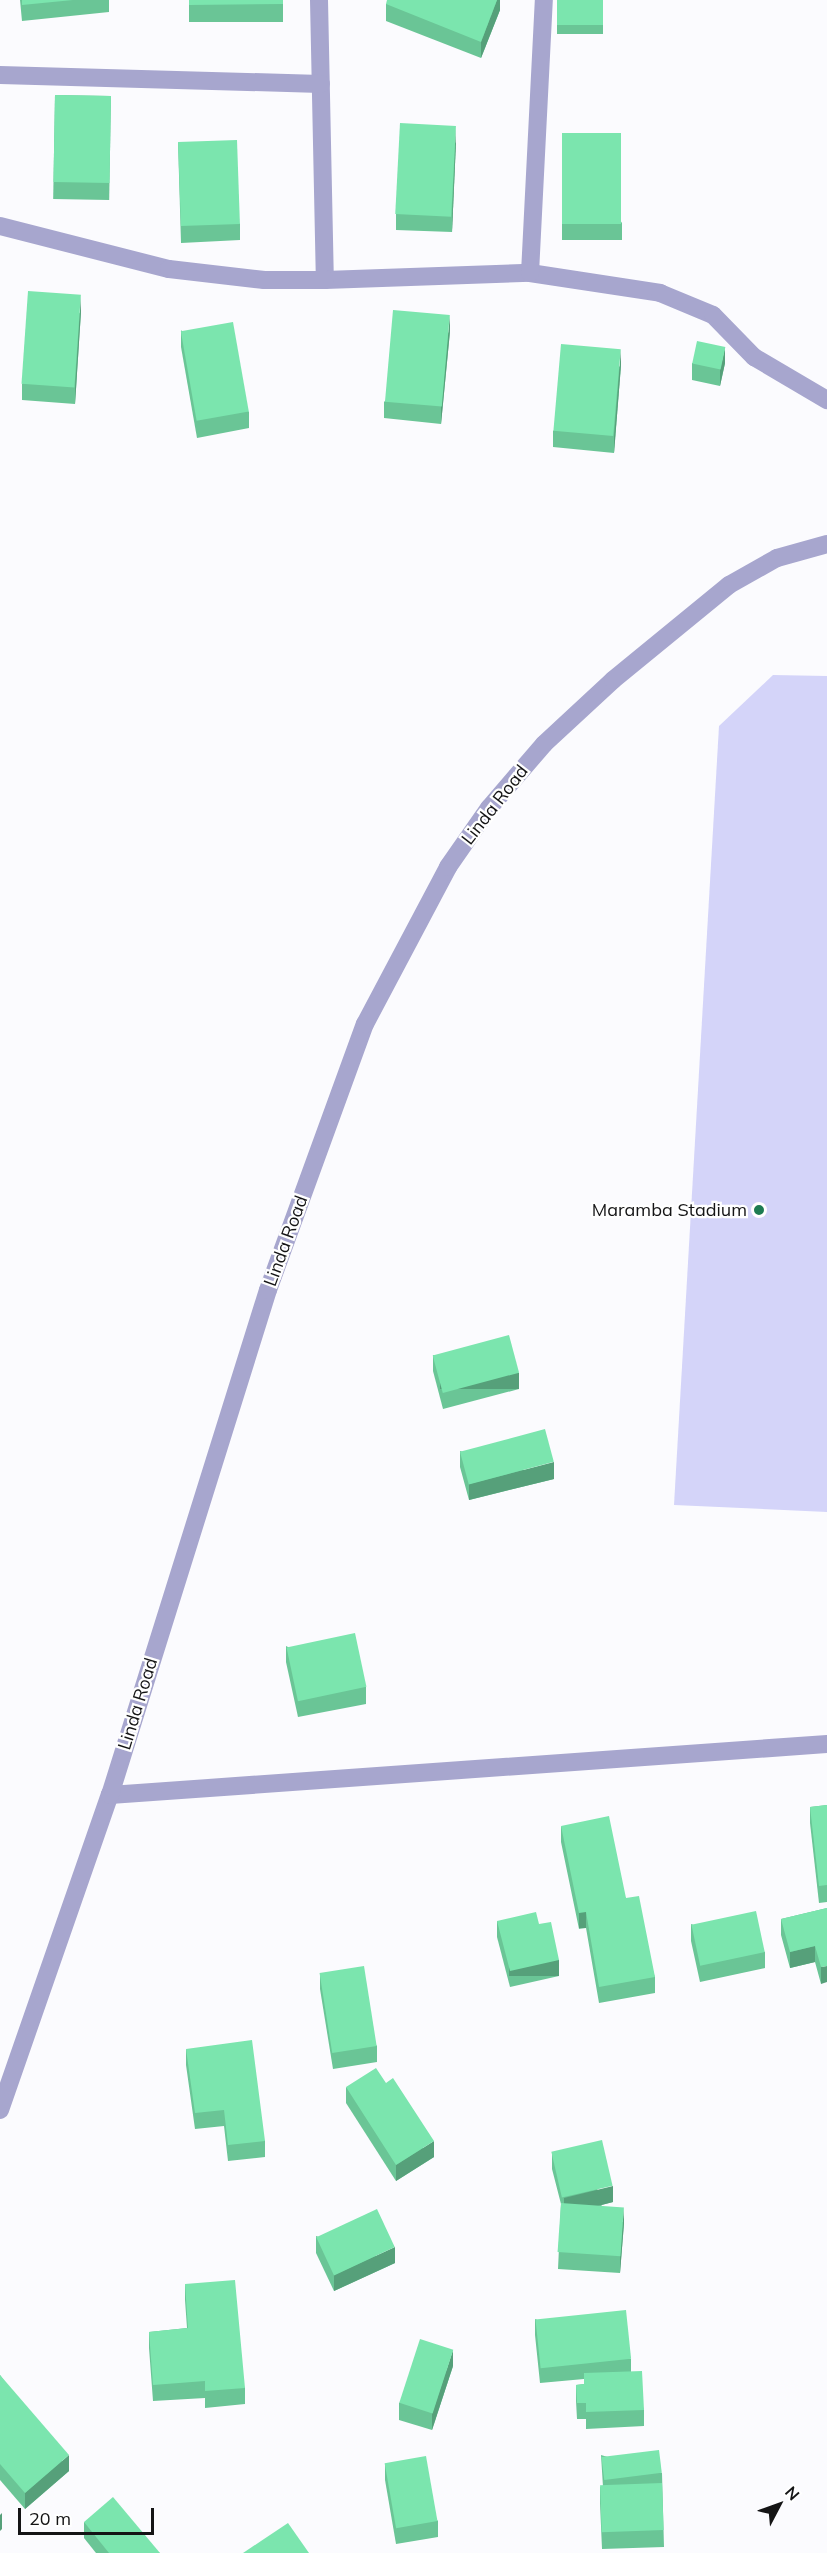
<!DOCTYPE html>
<style>
body{margin:0}
#map{position:relative;width:827px;height:2553px;overflow:hidden;background:#fbfbfe;font-family:Mulish,sans-serif}
div>[style]{position:absolute}
.green>*{inset:0;background:#d4d4f9}
.minor>*{height:18px;margin:-9px;padding:0 9px;transform-origin:9px;border-radius:9px;background:#a7a6ce}
.wall>*{inset:0;background:#6ac596;transform-origin:0 0}
.shaded-wall>*{inset:0;background:#56a07a;transform-origin:0 0}
.building>*{inset:0;background:#7be5ae;transform-origin:0 0}
.dots>*{width:16px;height:16px;translate:-50% -50%;box-sizing:border-box;border:3px solid #fff;border-radius:50%}
span{translate:-50% -50%;white-space:nowrap;text-align:center;line-height:1.15;-webkit-text-stroke:4.5px #fff;paint-order:stroke}
.street-label{font-size:18px;color:#141415}
.poi-label{font-size:18px;color:#141415}
.right{translate:-100% -50%;text-align:right}
.north{position:absolute;left:749px;top:2475px;width:60px;height:60px;-webkit-text-stroke:4px #fff;paint-order:stroke;rotate:49deg;font-size:16px;font-weight:700;line-height:24px;text-align:center;color:#141415}
.north::after{content:'';display:block;margin:auto;width:21px;height:27px;background:#141415;clip-path:polygon(50% 0,100% 100%,50% 72%,0 100%)}
.scale{position:absolute;left:18px;top:2508px;width:136px;height:27px;box-sizing:border-box;border:3px solid #141415;border-top:0;padding-left:8px;font-size:18px;line-height:21px;white-space:nowrap;color:#141415;-webkit-text-stroke:4px #fff;paint-order:stroke}
</style>
<div id="map">
<div class="green">
<div style="clip-path:polygon(773px 675px,827px 676px,827px 1512px,674px 1505px,719px 726px)"></div>
</div>
<div class="minor">
<div style="left:319px;top:0;width:280px;rotate:88.8deg"></div>
<div style="left:325px;top:280px;width:205px;rotate:-2deg"></div>
<div style="left:530px;top:273px;width:132px;rotate:8.7deg"></div>
<div style="left:660px;top:293px;width:57px;rotate:22.5deg"></div>
<div style="left:713px;top:315px;width:59px;rotate:45.7deg"></div>
<div style="left:754px;top:357px;width:85px;rotate:30.5deg"></div>
<div style="left:0;top:75px;width:321px;rotate:1.6deg"></div>
<div style="left:0;top:226px;width:174px;rotate:14.3deg"></div>
<div style="left:169px;top:269px;width:96px;rotate:6.6deg"></div>
<div style="left:264px;top:280px;width:61px"></div>
<div style="left:530px;top:273px;width:273px;rotate:-87.1deg"></div>
<div style="left:110px;top:1795px;width:719px;rotate:-4.07deg"></div>
<div style="left:0;top:2110px;width:334px;rotate:-70.8deg"></div>
<div style="left:110px;top:1795px;width:529px;rotate:-72.63deg"></div>
<div style="left:268px;top:1290px;width:283px;rotate:-70deg"></div>
<div style="left:365px;top:1024px;width:178px;rotate:-62.1deg"></div>
<div style="left:448px;top:867px;width:72px;rotate:-55.2deg"></div>
<div style="left:489px;top:808px;width:84px;rotate:-49.3deg"></div>
<div style="left:544px;top:744px;width:94px;rotate:-42.8deg"></div>
<div style="left:613px;top:680px;width:150px;rotate:-39.3deg"></div>
<div style="left:729px;top:585px;width:55px;rotate:-29.4deg"></div>
<div style="left:777px;top:558px;width:52px;rotate:-15.6deg"></div>
</div>
<div class="wall">
<div style="clip-path:polygon(20px 0,109px 0,109px 12px,22px 21px)"></div>
<div style="left:189px;top:0;width:94px;height:22px"></div>
<div style="clip-path:polygon(500px 0,500px 10px,481px 58px,386px 21px,386px 4px)"></div>
<div style="left:557px;top:0;width:46px;height:34px"></div>
<div style="left:55px;top:95px;width:56px;height:104px;rotate:1deg"></div>
<div style="clip-path:polygon(562px 133px,622px 223px,622px 240px,562px 240px)"></div>
<div style="clip-path:polygon(178px 142px,240px 224px,240px 240px,181px 243px)"></div>
<div style="clip-path:polygon(456px 142px,452px 232px,396px 230px,396px 214px)"></div>
<div style="clip-path:polygon(81px 311px,75px 404px,22px 400px,22px 384px)"></div>
<div style="clip-path:polygon(181px 330px,249px 412px,249px 428px,197px 438px,181px 347px)"></div>
<div style="clip-path:polygon(450px 331px,441px 424px,384px 418px,384px 402px)"></div>
<div style="clip-path:polygon(692px 363px,725px 363px,720px 386px,692px 380px)"></div>
<div style="clip-path:polygon(621px 365px,614px 453px,553px 447px,553px 431px)"></div>
<div style="clip-path:polygon(433px 1355px,519px 1389px,443px 1409px,433px 1371px)"></div>
<div style="clip-path:polygon(460px 1451px,554px 1479px,469px 1500px,460px 1467px)"></div>
<div style="clip-path:polygon(286px 1646px,366px 1687px,366px 1704px,298px 1717px,286px 1662px)"></div>
<div style="clip-path:polygon(827px 1805px,827px 1902px,819px 1903px,810px 1823px,810px 1807px)"></div>
<div style="clip-path:polygon(561px 1826px,626px 1898px,655px 1977px,655px 1993px,599px 2003px,586px 1928px,579px 1929px,561px 1842px)"></div>
<div style="clip-path:polygon(827px 1908px,821px 1984px,815px 1962px,790px 1968px,781px 1935px,781px 1919px)"></div>
<div style="clip-path:polygon(497px 1921px,539px 1924px,559px 1976px,510px 1987px,497px 1937px)"></div>
<div style="clip-path:polygon(691px 1924px,765px 1952px,765px 1968px,700px 1982px,691px 1941px)"></div>
<div style="clip-path:polygon(320px 1973px,377px 2046px,377px 2062px,333px 2069px,320px 1989px)"></div>
<div style="clip-path:polygon(186px 2049px,265px 2141px,265px 2157px,228px 2161px,224px 2126px,195px 2129px,186px 2065px)"></div>
<div style="clip-path:polygon(346px 2087px,434px 2157px,396px 2181px,346px 2103px)"></div>
<div style="clip-path:polygon(552px 2153px,613px 2202px,601px 2205px,624px 2223px,620px 2273px,558px 2269px,561px 2204px,552px 2169px)"></div>
<div style="clip-path:polygon(316px 2236px,395px 2263px,334px 2291px,316px 2253px)"></div>
<div style="clip-path:polygon(185px 2284px,245px 2388px,245px 2404px,205px 2408px,205px 2398px,153px 2401px,149px 2348px,149px 2332px,187px 2328px,185px 2300px)"></div>
<div style="clip-path:polygon(535px 2319px,631px 2359px,631px 2372px,644px 2410px,644px 2426px,586px 2429px,586px 2419px,577px 2419px,576px 2401px,576px 2385px,584px 2384px,584px 2379px,540px 2383px,535px 2335px)"></div>
<div style="clip-path:polygon(453px 2366px,432px 2430px,399px 2420px,399px 2403px)"></div>
<div style="clip-path:polygon(0 2375px,69px 2471px,25px 2509px,0 2480px)"></div>
<div style="clip-path:polygon(601px 2455px,662px 2473px,664px 2547px,602px 2549px,600px 2503px,600px 2487px,603px 2487px)"></div>
<div style="clip-path:polygon(385px 2464px,438px 2521px,438px 2537px,396px 2544px,385px 2480px)"></div>
<div style="clip-path:polygon(84px 2522px,160px 2553px,96px 2553px,84px 2538px)"></div>
</div>
<div class="shaded-wall">
<div style="clip-path:polygon(497px 0,500px 0,500px 10px,481px 58px,481px 42px)"></div>
<div style="clip-path:polygon(456px 126px,456px 142px,452px 232px,452px 216px)"></div>
<div style="clip-path:polygon(81px 295px,81px 311px,75px 404px,75px 388px)"></div>
<div style="clip-path:polygon(450px 315px,450px 331px,441px 424px,441px 408px)"></div>
<div style="clip-path:polygon(725px 347px,725px 363px,720px 386px,720px 370px)"></div>
<div style="clip-path:polygon(621px 349px,621px 365px,614px 453px,614px 437px)"></div>
<div style="left:519px;top:1373px;width:16px;height:79px;rotate:90deg"></div>
<div style="clip-path:polygon(554px 1462px,554px 1479px,469px 1500px,469px 1484px)"></div>
<div style="left:586px;top:1912px;width:16px;height:7px;rotate:90deg"></div>
<div style="clip-path:polygon(815px 1946px,815px 1962px,790px 1968px,790px 1952px)"></div>
<div style="left:559px;top:1960px;width:16px;height:50px;rotate:90deg"></div>
<div style="clip-path:polygon(827px 1966px,827px 1982px,821px 1984px,821px 1967px)"></div>
<div style="clip-path:polygon(434px 2141px,434px 2157px,396px 2181px,396px 2165px)"></div>
<div style="clip-path:polygon(613px 2186px,613px 2202px,564px 2215px,564px 2198px)"></div>
<div style="clip-path:polygon(624px 2207px,624px 2223px,620px 2273px,620px 2256px)"></div>
<div style="clip-path:polygon(395px 2247px,395px 2263px,334px 2291px,334px 2275px)"></div>
<div style="clip-path:polygon(453px 2350px,453px 2366px,432px 2430px,432px 2414px)"></div>
<div style="clip-path:polygon(69px 2455px,69px 2471px,25px 2509px,25px 2493px)"></div>
<div style="clip-path:polygon(2px 2513px,2px 2529px,0 2531px,0 2515px)"></div>
</div>
<div class="building">
<div style="clip-path:polygon(22px 0,73px 0,22px 5px)"></div>
<div style="clip-path:polygon(189px 0,283px 0,283px 4px,189px 5px)"></div>
<div style="clip-path:polygon(387px 0,497px 0,481px 42px,386px 4px)"></div>
<div style="left:557px;top:0;width:46px;height:25px"></div>
<div style="left:55px;top:95px;width:56px;height:87px;rotate:1deg"></div>
<div style="left:400px;top:123px;width:56px;height:91px;rotate:3deg"></div>
<div style="left:562px;top:133px;width:59px;height:91px"></div>
<div style="left:237px;top:140px;width:84px;height:59px;rotate:88deg"></div>
<div style="left:28px;top:291px;width:53px;height:93px;rotate:4deg"></div>
<div style="left:393px;top:310px;width:57px;height:92px;rotate:5deg"></div>
<div style="left:233px;top:322px;width:91px;height:53px;rotate:80deg"></div>
<div style="left:697px;top:341px;width:29px;height:23px;rotate:12deg"></div>
<div style="left:561px;top:344px;width:60px;height:87px;rotate:5deg"></div>
<div style="left:509px;top:1335px;width:39px;height:79px;rotate:75deg"></div>
<div style="left:545px;top:1429px;width:34px;height:88px;rotate:75deg"></div>
<div style="left:355px;top:1633px;width:55px;height:70px;rotate:78deg"></div>
<div style="clip-path:polygon(827px 1805px,827px 1885px,819px 1886px,810px 1807px)"></div>
<div style="clip-path:polygon(609px 1816px,626px 1898px,639px 1896px,655px 1977px,599px 1987px,586px 1912px,579px 1913px,561px 1826px)"></div>
<div style="clip-path:polygon(827px 1908px,827px 1966px,821px 1967px,815px 1946px,790px 1952px,781px 1919px)"></div>
<div style="left:756px;top:1911px;width:42px;height:66px;rotate:78deg"></div>
<div style="clip-path:polygon(536px 1912px,539px 1924px,551px 1922px,559px 1960px,510px 1971px,497px 1921px)"></div>
<div style="left:364px;top:1966px;width:81px;height:45px;rotate:81deg"></div>
<div style="clip-path:polygon(252px 2040px,265px 2141px,228px 2145px,224px 2110px,195px 2113px,186px 2049px)"></div>
<div style="clip-path:polygon(376px 2068px,386px 2083px,393px 2078px,434px 2141px,396px 2165px,346px 2087px)"></div>
<div style="left:602px;top:2140px;width:47px;height:52px;rotate:77deg"></div>
<div style="left:561px;top:2203px;width:63px;height:49px;rotate:4deg"></div>
<div style="left:377px;top:2209px;width:42px;height:67px;rotate:65deg"></div>
<div style="clip-path:polygon(235px 2280px,245px 2388px,205px 2391px,205px 2381px,153px 2385px,149px 2332px,188px 2328px,185px 2284px)"></div>
<div style="left:626px;top:2310px;width:49px;height:91px;rotate:84deg"></div>
<div style="left:420px;top:2339px;width:35px;height:67px;rotate:18deg"></div>
<div style="clip-path:polygon(642px 2371px,644px 2410px,586px 2412px,586px 2403px,577px 2403px,576px 2385px,584px 2384px,584px 2373px)"></div>
<div style="clip-path:polygon(0 2375px,69px 2455px,25px 2493px,0 2464px)"></div>
<div style="left:659px;top:2450px;width:23px;height:58px;rotate:83deg"></div>
<div style="left:426px;top:2456px;width:66px;height:42px;rotate:80deg"></div>
<div style="left:662px;top:2483px;width:47px;height:62px;rotate:88deg"></div>
<div style="clip-path:polygon(113px 2497px,160px 2553px,109px 2553px,84px 2522px)"></div>
<div style="clip-path:polygon(288px 2523px,309px 2553px,243px 2553px)"></div>
</div>
<div class="dots">
<div style="left:759px;top:1210px;background:#1d7b52"></div>
</div>
<div class="street-label">
<span style="left:495px;top:805px;rotate:-52deg">Linda Road</span>
<span style="left:286px;top:1241px;rotate:-70deg">Linda Road</span>
<span style="left:138px;top:1704px;rotate:-73deg">Linda Road</span>
</div>
<div class="poi-label">
<span class="right" style="left:747px;top:1210px">Maramba Stadium</span>
</div>
<div class="north">N</div>
<div class="scale">20 m</div>
</div>
